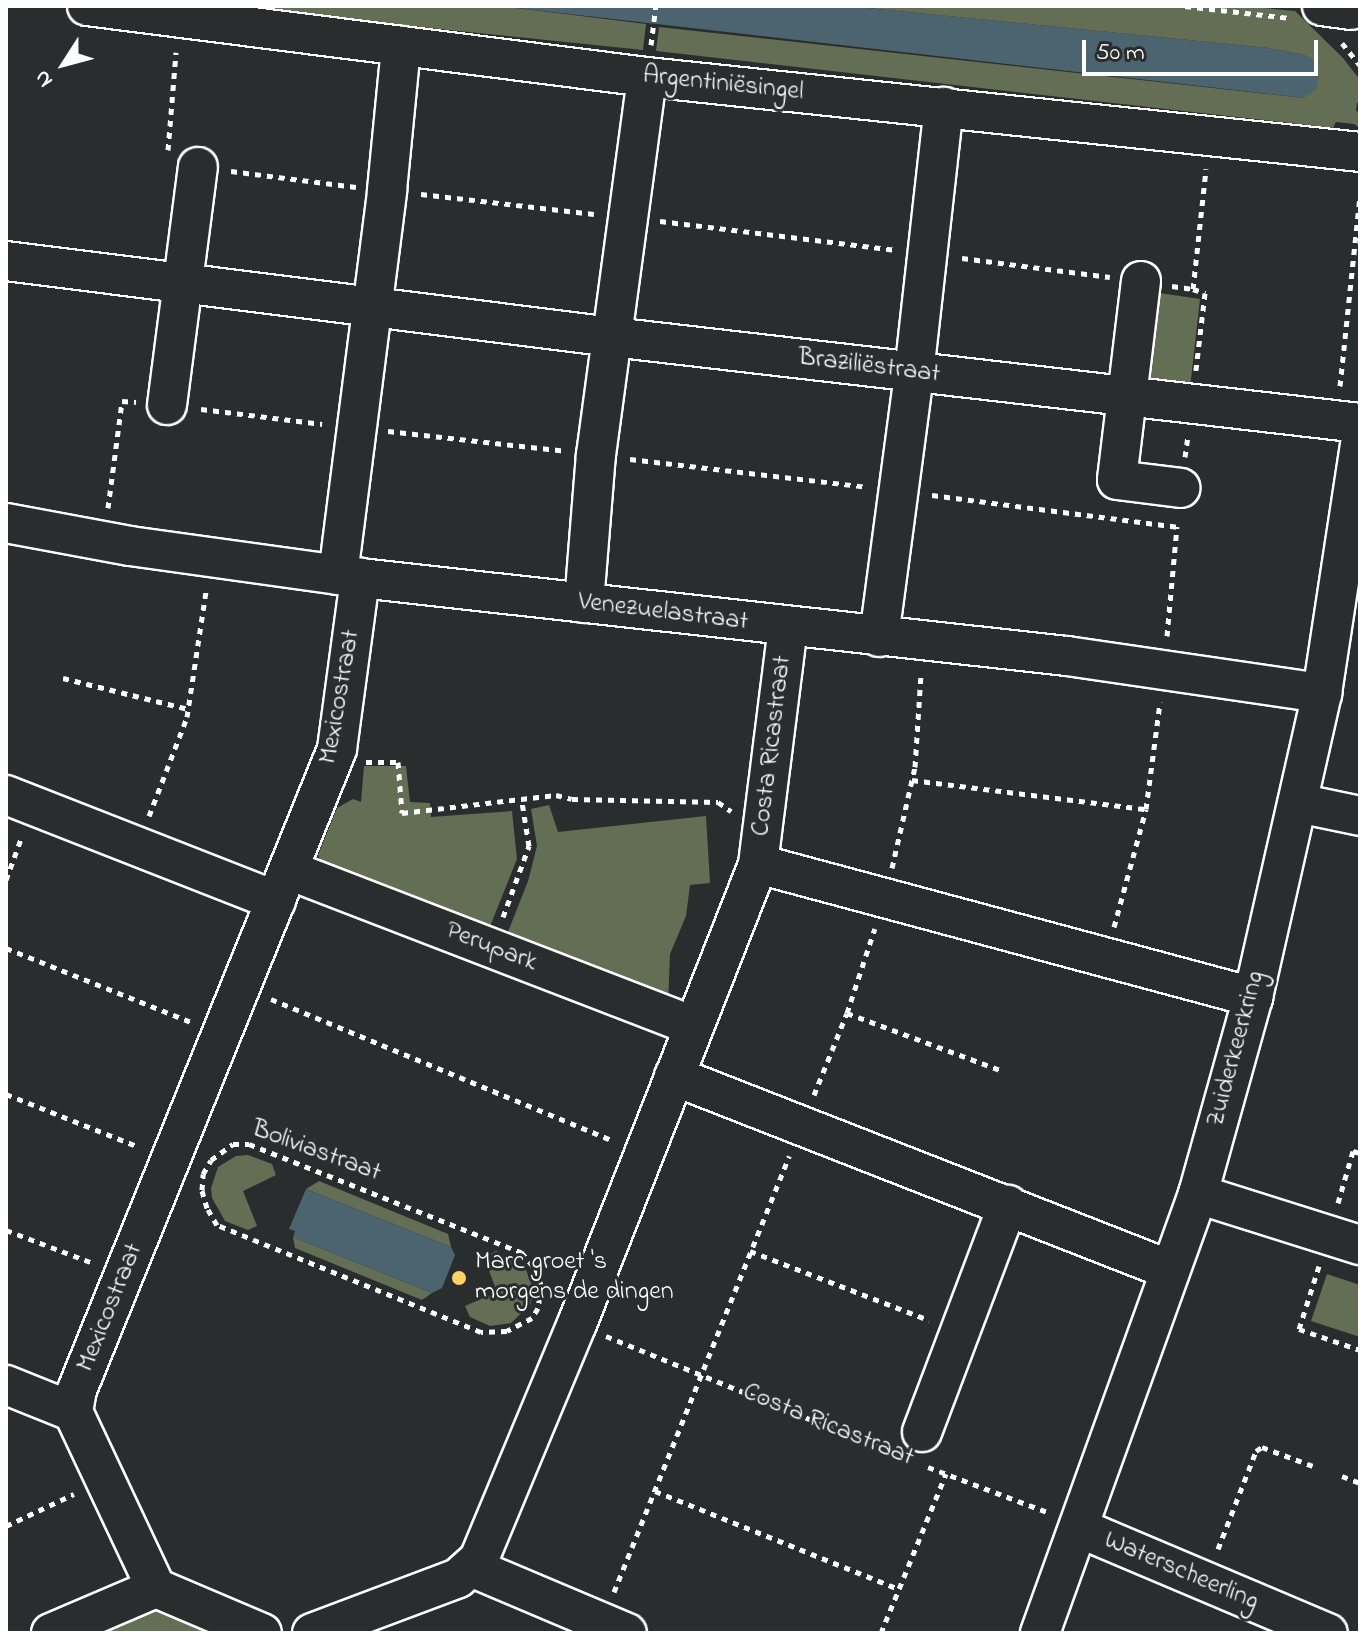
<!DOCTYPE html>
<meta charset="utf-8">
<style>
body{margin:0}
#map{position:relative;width:1366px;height:1639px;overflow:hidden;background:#2a2d2e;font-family:"Indie Flower",sans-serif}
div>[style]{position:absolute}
.green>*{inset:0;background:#646e55}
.water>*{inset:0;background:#4c6470}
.path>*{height:5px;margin-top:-2.5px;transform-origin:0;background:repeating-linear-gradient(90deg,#fff 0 6px,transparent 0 12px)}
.roads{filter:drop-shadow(2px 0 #fff) drop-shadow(-2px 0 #fff) drop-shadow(0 2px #fff) drop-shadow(0 -2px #fff)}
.minor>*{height:38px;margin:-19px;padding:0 19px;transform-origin:19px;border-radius:19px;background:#2a2d2e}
.dots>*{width:22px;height:22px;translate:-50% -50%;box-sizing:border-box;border:4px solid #2a2d2e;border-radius:50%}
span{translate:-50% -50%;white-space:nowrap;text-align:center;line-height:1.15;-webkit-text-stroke:6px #2a2d2e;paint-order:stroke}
.street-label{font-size:26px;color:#fff}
.poi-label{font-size:26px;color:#fff}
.left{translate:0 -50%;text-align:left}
.frame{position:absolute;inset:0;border:8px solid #fff;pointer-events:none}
.north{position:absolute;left:24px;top:24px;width:80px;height:80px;-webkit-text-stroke:6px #2a2d2e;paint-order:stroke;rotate:234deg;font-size:22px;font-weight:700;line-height:32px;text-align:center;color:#fff}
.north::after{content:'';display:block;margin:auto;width:28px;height:36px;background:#fff;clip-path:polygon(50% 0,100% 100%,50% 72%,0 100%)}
.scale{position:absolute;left:1082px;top:40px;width:236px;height:36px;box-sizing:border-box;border:4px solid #fff;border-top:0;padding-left:10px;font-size:24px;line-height:28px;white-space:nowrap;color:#fff;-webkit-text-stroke:6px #2a2d2e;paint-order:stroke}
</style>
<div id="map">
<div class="green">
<div style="clip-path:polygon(216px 6px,499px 6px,646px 24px,643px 50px)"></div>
<div style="clip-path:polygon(847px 6px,1242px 6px,1295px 11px,1343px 58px,1360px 80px,1360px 104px,1357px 103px,1356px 111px,1360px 112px,1360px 128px,1354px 124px,1336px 122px,1333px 128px,656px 51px,659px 27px,1304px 98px,1314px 61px,1304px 55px,1268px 48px)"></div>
<div style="clip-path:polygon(1153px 292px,1200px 299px,1190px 388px,1153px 382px,1145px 375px)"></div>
<div style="clip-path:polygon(364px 766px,406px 766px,410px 802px,430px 803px,431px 817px,512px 811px,517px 859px,489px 929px,322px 864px,318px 855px,337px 808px,353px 799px,361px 802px)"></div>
<div style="clip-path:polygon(549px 805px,558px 832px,706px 816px,710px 883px,690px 885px,686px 916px,670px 954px,668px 1005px,506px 937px,528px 881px,537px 846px,531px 809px)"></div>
<div style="clip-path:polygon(248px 1155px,272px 1164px,276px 1175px,243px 1191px,257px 1226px,248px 1230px,225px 1221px,212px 1198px,211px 1188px,218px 1167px,236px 1156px)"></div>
<div style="clip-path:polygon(319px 1181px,448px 1234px,451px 1247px,306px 1189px)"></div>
<div style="clip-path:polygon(293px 1237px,432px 1293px,422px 1300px,295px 1248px)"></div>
<div style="clip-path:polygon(496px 1251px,526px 1270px,532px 1285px,531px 1304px,511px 1323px,490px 1326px,470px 1317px,465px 1306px,497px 1292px,484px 1257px)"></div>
<div style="clip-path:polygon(1327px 1274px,1360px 1285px,1360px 1337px,1311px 1321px)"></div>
<div style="clip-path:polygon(158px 1604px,229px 1633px,87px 1633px)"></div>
</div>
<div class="water">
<div style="clip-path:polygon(499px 6px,847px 6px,1268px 48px,1304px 55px,1314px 61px,1319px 75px,1316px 89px,1304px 98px)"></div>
<div style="clip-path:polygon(306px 1189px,451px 1247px,455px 1255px,442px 1288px,432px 1293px,293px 1237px,295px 1231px,289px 1229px)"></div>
</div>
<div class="path">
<div style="left:1185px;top:6px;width:107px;rotate:6.5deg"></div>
<div style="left:1342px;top:43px;width:28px;rotate:51deg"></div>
<div style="left:651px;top:45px;width:39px;rotate:-83deg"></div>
<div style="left:168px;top:150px;width:98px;rotate:-85.3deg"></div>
<div style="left:231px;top:171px;width:126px;rotate:7.3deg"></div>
<div style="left:421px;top:194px;width:174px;rotate:6.6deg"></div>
<div style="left:660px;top:221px;width:238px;rotate:7deg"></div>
<div style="left:962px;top:258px;width:149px;rotate:7.3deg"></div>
<div style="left:1172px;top:286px;width:21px;rotate:8deg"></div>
<div style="left:1193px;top:289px;width:121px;rotate:-83.8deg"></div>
<div style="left:1193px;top:289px;width:13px;rotate:18deg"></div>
<div style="left:1205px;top:293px;width:78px;rotate:96.7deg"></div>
<div style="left:1340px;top:386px;width:191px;rotate:-84deg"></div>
<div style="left:201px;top:409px;width:122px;rotate:7.1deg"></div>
<div style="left:388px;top:431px;width:178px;rotate:6.4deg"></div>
<div style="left:1185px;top:457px;width:22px;rotate:-82deg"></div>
<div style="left:630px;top:459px;width:239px;rotate:6.7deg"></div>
<div style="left:932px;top:495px;width:247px;rotate:7.4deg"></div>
<div style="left:108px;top:508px;width:108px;rotate:-82.5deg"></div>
<div style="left:122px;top:401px;width:14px;rotate:4deg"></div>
<div style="left:1167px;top:636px;width:110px;rotate:-84.8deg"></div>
<div style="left:63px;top:678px;width:129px;rotate:13.9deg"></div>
<div style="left:366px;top:762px;width:32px"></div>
<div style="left:398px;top:762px;width:51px;rotate:85.5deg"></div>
<div style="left:402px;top:813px;width:155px;rotate:-6.7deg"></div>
<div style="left:556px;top:795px;width:16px;rotate:14deg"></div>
<div style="left:572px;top:799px;width:146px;rotate:1.2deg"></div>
<div style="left:718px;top:802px;width:16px;rotate:35deg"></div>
<div style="left:912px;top:780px;width:236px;rotate:7.1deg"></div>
<div style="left:1146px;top:809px;width:108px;rotate:-82.5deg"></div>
<div style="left:149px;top:816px;width:106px;rotate:-69deg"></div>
<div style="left:187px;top:717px;width:127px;rotate:-81.4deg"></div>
<div style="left:892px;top:868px;width:104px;rotate:-77.2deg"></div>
<div style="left:915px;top:767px;width:94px;rotate:-86.3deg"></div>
<div style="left:6px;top:880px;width:47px;rotate:-70deg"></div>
<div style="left:503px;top:917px;width:76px;rotate:-69.9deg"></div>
<div style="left:529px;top:846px;width:45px;rotate:-99deg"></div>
<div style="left:1114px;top:927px;width:122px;rotate:-74.8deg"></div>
<div style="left:6px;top:948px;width:199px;rotate:21.8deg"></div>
<div style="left:271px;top:999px;width:370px;rotate:22.5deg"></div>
<div style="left:847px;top:1013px;width:163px;rotate:20.4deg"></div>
<div style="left:6px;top:1094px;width:143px;rotate:21.7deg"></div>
<div style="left:814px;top:1095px;width:88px;rotate:-68.1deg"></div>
<div style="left:847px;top:1013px;width:89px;rotate:-71.8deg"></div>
<div style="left:233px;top:1144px;width:16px"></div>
<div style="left:249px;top:1144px;width:293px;rotate:21.7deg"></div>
<div style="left:521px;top:1252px;width:23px;rotate:49deg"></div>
<div style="left:536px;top:1269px;width:17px;rotate:73deg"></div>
<div style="left:541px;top:1285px;width:23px;rotate:97deg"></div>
<div style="left:538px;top:1308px;width:12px;rotate:121deg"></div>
<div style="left:532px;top:1318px;width:28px;rotate:153deg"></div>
<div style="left:507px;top:1331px;width:26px;rotate:178deg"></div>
<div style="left:481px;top:1332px;width:285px;rotate:-157.9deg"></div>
<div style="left:217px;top:1225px;width:20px;rotate:-120deg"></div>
<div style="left:207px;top:1208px;width:19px;rotate:-106deg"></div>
<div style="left:202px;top:1190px;width:16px;rotate:-86deg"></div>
<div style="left:203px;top:1174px;width:16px;rotate:-60deg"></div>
<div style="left:211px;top:1160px;width:27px;rotate:-36deg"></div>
<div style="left:1338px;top:1203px;width:54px;rotate:-73.9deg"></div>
<div style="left:1353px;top:1151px;width:7px;rotate:16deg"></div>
<div style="left:6px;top:1230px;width:93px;rotate:20.8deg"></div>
<div style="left:750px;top:1251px;width:192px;rotate:21.1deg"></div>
<div style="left:1319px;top:1266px;width:66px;rotate:107.6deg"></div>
<div style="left:1299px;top:1329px;width:65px;rotate:19deg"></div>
<div style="left:606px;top:1336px;width:310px;rotate:22.2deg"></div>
<div style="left:928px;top:1467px;width:130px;rotate:20.7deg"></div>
<div style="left:1342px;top:1476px;width:19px;rotate:21deg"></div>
<div style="left:655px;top:1491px;width:263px;rotate:21.9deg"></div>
<div style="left:6px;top:1526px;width:75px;rotate:-25.2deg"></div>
<div style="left:1218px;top:1549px;width:105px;rotate:-68.8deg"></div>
<div style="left:1256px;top:1451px;width:7px;rotate:-34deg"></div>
<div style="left:1262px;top:1447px;width:54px;rotate:20.4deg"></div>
<div style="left:614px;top:1592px;width:470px;rotate:-68.1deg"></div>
<div style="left:881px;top:1633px;width:172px;rotate:-67.8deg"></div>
</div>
<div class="roads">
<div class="minor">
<div style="left:87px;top:6px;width:564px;rotate:7.23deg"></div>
<div style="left:647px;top:77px;width:717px;rotate:6deg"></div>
<div style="left:1322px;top:6px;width:29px;rotate:8deg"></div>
<div style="left:6px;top:261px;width:611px;rotate:7.15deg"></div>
<div style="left:612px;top:337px;width:753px;rotate:6.56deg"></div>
<div style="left:1141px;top:281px;width:200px;rotate:96.9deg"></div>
<div style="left:1117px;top:480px;width:64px;rotate:7.1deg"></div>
<div style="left:167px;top:405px;width:240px;rotate:-82.6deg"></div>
<div style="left:6px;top:523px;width:126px;rotate:10.5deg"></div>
<div style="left:130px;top:546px;width:232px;rotate:7.9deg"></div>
<div style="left:360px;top:578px;width:711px;rotate:6.3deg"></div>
<div style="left:1067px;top:656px;width:258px;rotate:8.3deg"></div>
<div style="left:338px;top:575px;width:388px;rotate:-82.7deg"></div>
<div style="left:387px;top:190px;width:145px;rotate:-84.4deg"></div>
<div style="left:584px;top:603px;width:148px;rotate:-85.4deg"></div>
<div style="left:596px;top:455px;width:381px;rotate:-82.3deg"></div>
<div style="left:879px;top:637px;width:266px;rotate:-82.4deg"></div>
<div style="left:914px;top:373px;width:268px;rotate:-83.6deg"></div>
<div style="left:6px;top:795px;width:290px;rotate:21.4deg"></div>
<div style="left:1298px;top:803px;width:63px;rotate:11.8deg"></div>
<div style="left:758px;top:864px;width:513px;rotate:15.04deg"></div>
<div style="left:289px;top:870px;width:434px;rotate:21.1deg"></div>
<div style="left:674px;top:1076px;width:533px;rotate:21.36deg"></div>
<div style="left:1198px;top:1194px;width:170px;rotate:17.5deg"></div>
<div style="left:6px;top:1385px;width:72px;rotate:21.9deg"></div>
<div style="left:922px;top:1432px;width:243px;rotate:-69.3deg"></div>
<div style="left:1079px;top:1528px;width:270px;rotate:22.9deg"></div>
<div style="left:473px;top:1568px;width:167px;rotate:22.9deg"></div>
<div style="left:156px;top:1588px;width:195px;rotate:-115.2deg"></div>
<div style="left:73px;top:1412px;width:22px;rotate:-80deg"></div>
<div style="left:77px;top:1390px;width:692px;rotate:-67.92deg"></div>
<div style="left:337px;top:749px;width:173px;rotate:-82.3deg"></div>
<div style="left:51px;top:1633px;width:114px;rotate:-23.2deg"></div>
<div style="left:156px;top:1588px;width:115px;rotate:23deg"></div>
<div style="left:312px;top:1633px;width:156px;rotate:-20.6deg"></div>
<div style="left:458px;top:1578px;width:28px;rotate:-42deg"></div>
<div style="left:479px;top:1559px;width:255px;rotate:-67.4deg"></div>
<div style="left:577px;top:1324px;width:494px;rotate:-68.5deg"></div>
<div style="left:758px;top:864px;width:239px;rotate:-82.8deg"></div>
<div style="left:1040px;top:1633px;width:467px;rotate:-70.2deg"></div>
<div style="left:1198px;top:1194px;width:205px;rotate:-74.4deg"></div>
<div style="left:1253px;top:997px;width:312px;rotate:-77.2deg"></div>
<div style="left:1322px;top:693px;width:251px;rotate:-81.3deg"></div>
</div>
</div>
<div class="dots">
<div style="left:459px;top:1278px;background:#ffd166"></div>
</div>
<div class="street-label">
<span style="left:723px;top:85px;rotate:6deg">Argentiniësingel</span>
<span style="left:869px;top:367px;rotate:7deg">Braziliëstraat</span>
<span style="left:663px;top:613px;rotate:7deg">Venezuelastraat</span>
<span style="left:341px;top:697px;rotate:-80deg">Mexicostraat</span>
<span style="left:773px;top:746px;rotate:-83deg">Costa Ricastraat</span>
<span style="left:491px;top:948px;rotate:21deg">Perupark</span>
<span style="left:1237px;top:1049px;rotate:-75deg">Zuiderkeerkring</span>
<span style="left:316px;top:1152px;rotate:20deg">Boliviastraat</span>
<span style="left:111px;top:1308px;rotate:-68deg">Mexicostraat</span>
<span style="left:828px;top:1426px;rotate:22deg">Costa Ricastraat</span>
<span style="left:1181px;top:1572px;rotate:23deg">Waterscheerling</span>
</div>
<div class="poi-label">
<span class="left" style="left:475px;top:1278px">Marc groet 's<br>morgens de dingen</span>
</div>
<div class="frame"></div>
<div class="north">N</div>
<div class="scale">50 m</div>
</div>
